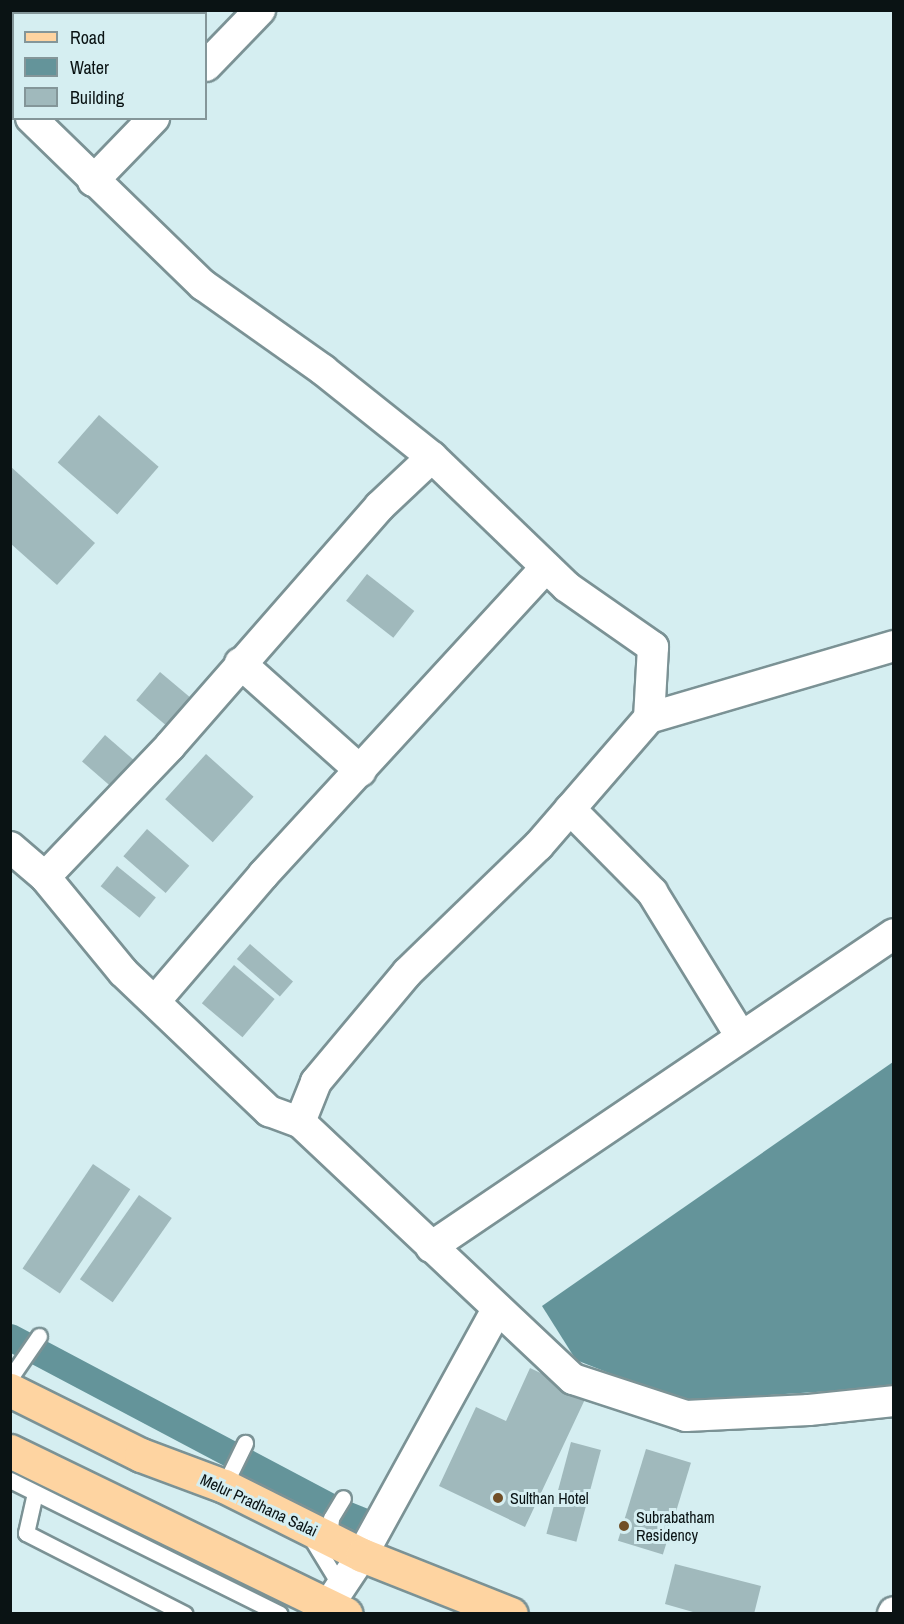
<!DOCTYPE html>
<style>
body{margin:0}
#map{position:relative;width:904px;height:1624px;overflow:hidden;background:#d5eef1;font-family:"Archivo Narrow",sans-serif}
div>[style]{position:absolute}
.water>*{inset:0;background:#64949a}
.canal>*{height:27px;margin:-13.5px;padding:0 13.5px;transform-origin:13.5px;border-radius:13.5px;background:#64949a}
.building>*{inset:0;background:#a0b9bc;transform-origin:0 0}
.roads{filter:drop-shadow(2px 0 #7b9295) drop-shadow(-2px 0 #7b9295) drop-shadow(0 2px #7b9295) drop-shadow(0 -2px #7b9295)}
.service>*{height:15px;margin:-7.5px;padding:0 7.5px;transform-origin:7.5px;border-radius:7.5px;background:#fff}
.minor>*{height:30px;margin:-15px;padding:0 15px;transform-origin:15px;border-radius:15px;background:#fff}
.primary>*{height:33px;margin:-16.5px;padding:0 16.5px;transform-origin:16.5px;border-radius:16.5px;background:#fed4a1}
.dots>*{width:16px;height:16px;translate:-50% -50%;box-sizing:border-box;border:3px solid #d5eef1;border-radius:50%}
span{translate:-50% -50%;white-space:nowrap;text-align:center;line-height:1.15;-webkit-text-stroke:6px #d5eef1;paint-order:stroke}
.poi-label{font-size:16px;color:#0a1314}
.left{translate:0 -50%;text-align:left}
.street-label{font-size:16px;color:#0a1314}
.frame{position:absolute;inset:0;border:12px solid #0a1314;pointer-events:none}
.legend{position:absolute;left:12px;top:12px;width:195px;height:108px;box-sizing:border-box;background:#d5eef1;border:2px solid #849699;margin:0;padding:8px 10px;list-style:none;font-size:18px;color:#0a1314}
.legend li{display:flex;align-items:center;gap:12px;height:30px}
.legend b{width:30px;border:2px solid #849699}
</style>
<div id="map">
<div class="water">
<div style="clip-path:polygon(893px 1062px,893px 1387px,680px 1401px,576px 1360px,542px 1306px)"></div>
</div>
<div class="canal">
<div style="left:10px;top:1337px;width:371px;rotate:27.9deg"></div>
<div style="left:338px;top:1511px;width:32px;rotate:22deg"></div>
</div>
<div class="building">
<div style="left:99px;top:415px;width:79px;height:63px;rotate:41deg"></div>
<div style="clip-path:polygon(10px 466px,95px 543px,57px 585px,10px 543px)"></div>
<div style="left:367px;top:574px;width:60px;height:34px;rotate:38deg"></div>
<div style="left:160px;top:672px;width:50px;height:37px;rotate:40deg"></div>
<div style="left:105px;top:735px;width:49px;height:35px;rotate:41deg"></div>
<div style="left:206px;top:754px;width:64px;height:61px;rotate:42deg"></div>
<div style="left:147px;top:829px;width:56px;height:36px;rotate:41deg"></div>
<div style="left:117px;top:866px;width:50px;height:26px;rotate:39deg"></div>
<div style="left:250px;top:944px;width:57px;height:20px;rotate:41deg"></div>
<div style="left:234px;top:965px;width:53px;height:50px;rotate:40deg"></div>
<div style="left:93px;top:1164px;width:45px;height:126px;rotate:34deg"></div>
<div style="left:139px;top:1195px;width:40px;height:103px;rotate:35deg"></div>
<div style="clip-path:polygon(530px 1368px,587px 1395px,525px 1527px,439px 1486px,476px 1407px,506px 1421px)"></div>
<div style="left:571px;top:1442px;width:31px;height:95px;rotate:15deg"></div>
<div style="left:646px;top:1449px;width:47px;height:96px;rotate:17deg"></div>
<div style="clip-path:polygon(675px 1564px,761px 1586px,754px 1614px,700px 1614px,665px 1604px)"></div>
</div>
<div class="roads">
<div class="service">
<div style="left:10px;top:1378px;width:51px;rotate:-55.4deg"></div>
<div style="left:10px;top:1480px;width:301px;rotate:26.4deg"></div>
<div style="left:224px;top:1486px;width:48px;rotate:-64deg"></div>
<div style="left:35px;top:1493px;width:41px;rotate:102.7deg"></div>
<div style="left:26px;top:1533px;width:178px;rotate:27deg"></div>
<div style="left:310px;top:1536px;width:63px;rotate:58.6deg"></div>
<div style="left:329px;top:1538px;width:20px;rotate:-84deg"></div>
<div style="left:331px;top:1518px;width:23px;rotate:-59deg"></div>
</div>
<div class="minor">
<div style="left:206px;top:66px;width:78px;rotate:-46deg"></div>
<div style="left:10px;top:97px;width:5px;rotate:37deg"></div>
<div style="left:31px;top:118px;width:240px;rotate:44.2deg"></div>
<div style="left:203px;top:285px;width:147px;rotate:35.3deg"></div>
<div style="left:323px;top:370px;width:139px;rotate:38.6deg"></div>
<div style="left:432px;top:457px;width:187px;rotate:43.9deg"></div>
<div style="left:567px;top:587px;width:105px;rotate:34.9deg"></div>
<div style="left:653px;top:647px;width:71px;rotate:93.2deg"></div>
<div style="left:649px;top:718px;width:169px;rotate:130.9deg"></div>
<div style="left:538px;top:846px;width:182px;rotate:135.9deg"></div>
<div style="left:407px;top:973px;width:142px;rotate:129.9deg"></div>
<div style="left:316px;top:1082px;width:43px;rotate:111.8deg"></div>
<div style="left:300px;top:1122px;width:375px;rotate:43.3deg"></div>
<div style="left:573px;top:1379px;width:119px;rotate:18.1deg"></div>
<div style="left:686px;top:1416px;width:123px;rotate:-2.8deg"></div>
<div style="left:809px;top:1410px;width:85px;rotate:-6deg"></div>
<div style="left:93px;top:181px;width:88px;rotate:-45.9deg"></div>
<div style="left:240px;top:663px;width:162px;rotate:41.8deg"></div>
<div style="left:649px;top:718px;width:255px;rotate:-16.4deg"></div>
<div style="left:570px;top:809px;width:117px;rotate:45.3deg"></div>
<div style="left:652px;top:892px;width:168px;rotate:58.4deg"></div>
<div style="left:10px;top:847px;width:46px;rotate:40.6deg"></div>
<div style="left:45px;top:877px;width:123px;rotate:50.6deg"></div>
<div style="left:123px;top:972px;width:202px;rotate:43.6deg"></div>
<div style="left:269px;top:1111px;width:33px;rotate:20deg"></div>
<div style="left:45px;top:877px;width:181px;rotate:-46.3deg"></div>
<div style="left:170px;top:746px;width:319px;rotate:-48.8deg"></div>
<div style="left:380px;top:506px;width:71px;rotate:-43.3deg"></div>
<div style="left:156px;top:1000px;width:165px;rotate:-49.4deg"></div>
<div style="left:263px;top:875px;width:418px;rotate:-47.4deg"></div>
<div style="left:431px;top:1247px;width:559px;rotate:-34.06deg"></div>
<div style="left:328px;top:1606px;width:61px;rotate:-56.3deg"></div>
<div style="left:362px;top:1555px;width:281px;rotate:-61.2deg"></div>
<div style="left:893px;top:1614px;width:2px;rotate:-63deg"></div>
</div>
<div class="primary">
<div style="left:10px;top:1390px;width:146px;rotate:26.4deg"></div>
<div style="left:141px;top:1455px;width:89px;rotate:20.5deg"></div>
<div style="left:224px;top:1486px;width:154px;rotate:26.6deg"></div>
<div style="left:362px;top:1555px;width:160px;rotate:21.6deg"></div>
<div style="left:10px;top:1451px;width:373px;rotate:25.9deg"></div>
</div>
</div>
<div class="dots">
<div style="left:498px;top:1498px;background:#714f27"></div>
<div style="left:624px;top:1526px;background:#714f27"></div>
</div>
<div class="poi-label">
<span class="left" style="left:510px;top:1498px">Sulthan Hotel</span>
<span class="left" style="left:636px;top:1526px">Subrabatham<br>Residency</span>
</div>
<div class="street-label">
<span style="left:259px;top:1505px;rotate:25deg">Melur Pradhana Salai</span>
</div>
<div class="frame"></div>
<ul class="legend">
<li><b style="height:8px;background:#fed4a1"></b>Road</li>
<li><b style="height:16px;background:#64949a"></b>Water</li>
<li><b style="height:16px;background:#a0b9bc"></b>Building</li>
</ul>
</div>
